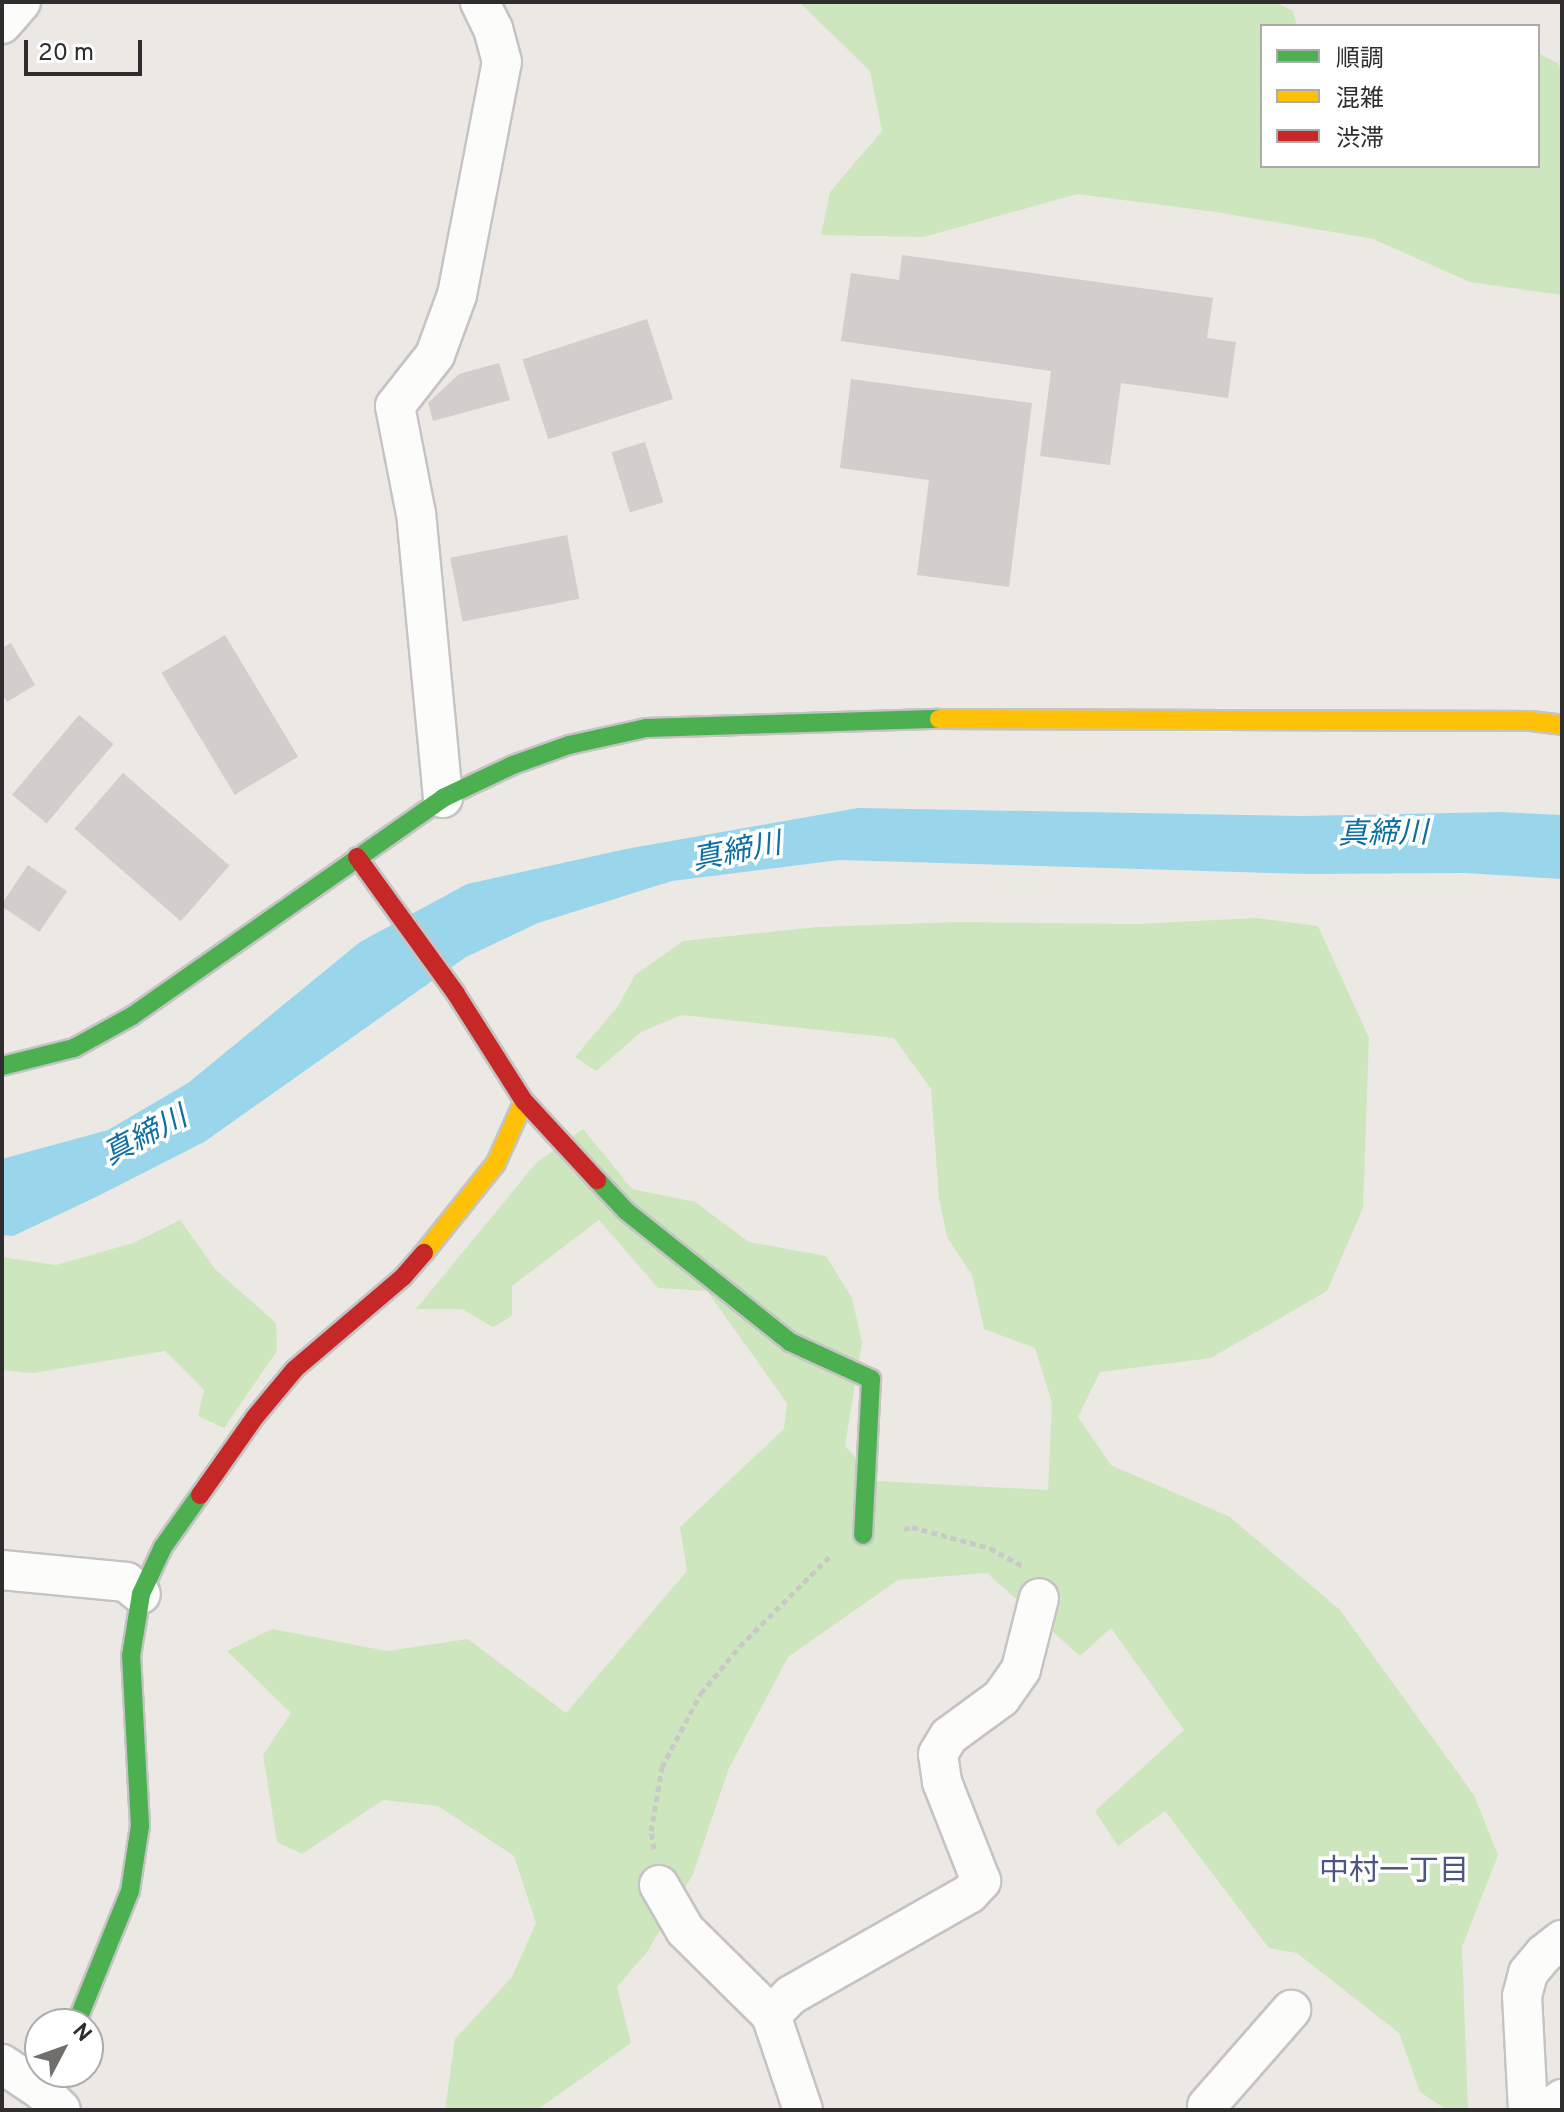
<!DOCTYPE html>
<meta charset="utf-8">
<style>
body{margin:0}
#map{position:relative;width:1564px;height:2112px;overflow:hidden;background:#ece8e4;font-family:Overpass,"Noto Sans JP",sans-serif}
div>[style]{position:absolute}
.green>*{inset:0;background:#cee6be}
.water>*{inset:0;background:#99d6ec}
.building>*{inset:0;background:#d1cecb;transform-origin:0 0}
.path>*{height:5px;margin-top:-2.5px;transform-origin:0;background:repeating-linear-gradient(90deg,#c9c9c8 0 6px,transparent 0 10px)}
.roads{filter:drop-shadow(2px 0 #c5c4c5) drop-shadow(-2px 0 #c5c4c5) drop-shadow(0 2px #c5c4c5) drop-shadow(0 -2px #c5c4c5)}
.street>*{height:38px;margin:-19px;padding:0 19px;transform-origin:19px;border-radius:19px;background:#fcfcfb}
.fast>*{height:18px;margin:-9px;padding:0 9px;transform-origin:9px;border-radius:9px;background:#4caf50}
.slow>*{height:18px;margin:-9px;padding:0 9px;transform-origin:9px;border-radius:9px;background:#ffc107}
.jam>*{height:18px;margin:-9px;padding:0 9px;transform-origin:9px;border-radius:9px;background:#c62828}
span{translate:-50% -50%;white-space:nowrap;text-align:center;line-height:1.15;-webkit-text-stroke:7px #fff;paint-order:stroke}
.water-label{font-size:30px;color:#0d6fa3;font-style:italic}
.neighbourhood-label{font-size:30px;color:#4d5680}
.frame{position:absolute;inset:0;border:4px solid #2e2e2e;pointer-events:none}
.legend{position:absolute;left:1260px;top:24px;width:280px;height:144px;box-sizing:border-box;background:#fff;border:2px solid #ababab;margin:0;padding:10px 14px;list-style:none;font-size:24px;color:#2e2e2e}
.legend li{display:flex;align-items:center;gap:16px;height:40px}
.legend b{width:40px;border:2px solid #ababab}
.north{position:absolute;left:24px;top:2008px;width:80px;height:80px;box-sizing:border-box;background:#fff;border:2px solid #ababab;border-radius:50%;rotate:49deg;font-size:22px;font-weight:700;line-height:32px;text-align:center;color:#2e2e2e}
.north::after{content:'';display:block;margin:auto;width:28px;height:36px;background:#706f6e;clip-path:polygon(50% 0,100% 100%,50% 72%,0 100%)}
.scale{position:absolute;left:24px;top:40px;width:118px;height:36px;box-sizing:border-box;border:4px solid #2e2e2e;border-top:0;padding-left:10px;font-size:24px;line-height:28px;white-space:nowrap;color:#2e2e2e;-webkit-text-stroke:6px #fff;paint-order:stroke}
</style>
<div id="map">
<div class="green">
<div style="clip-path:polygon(799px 2px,1275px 2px,1293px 11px,1297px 26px,1262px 26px,1262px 166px,1538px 166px,1538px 53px,1559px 64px,1562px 75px,1562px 295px,1470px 282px,1373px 239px,1216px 212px,1077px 194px,924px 237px,821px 235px,830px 192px,882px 131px,870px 71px)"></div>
<div style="clip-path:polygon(1256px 918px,1318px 926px,1369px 1038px,1363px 1208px,1327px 1291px,1211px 1358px,1100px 1372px,1078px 1417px,1111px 1465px,1230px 1517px,1340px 1610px,1474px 1795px,1498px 1855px,1462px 1947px,1468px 2110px,1447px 2110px,1420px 2092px,1399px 2033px,1297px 1953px,1269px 1948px,1165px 1811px,1118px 1846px,1095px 1811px,1184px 1730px,1111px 1628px,1080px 1656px,987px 1573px,898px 1580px,788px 1657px,729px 1768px,693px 1874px,647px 1952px,617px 1987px,631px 2043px,537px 2110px,445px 2110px,455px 2039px,512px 1977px,536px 1923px,514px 1856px,438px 1806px,383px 1800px,302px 1854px,277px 1842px,263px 1755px,291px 1713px,227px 1651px,272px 1629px,387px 1651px,468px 1639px,566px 1713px,687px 1571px,680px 1527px,784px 1429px,787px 1403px,707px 1291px,658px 1288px,599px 1220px,512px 1286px,512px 1316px,493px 1327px,462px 1309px,416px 1309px,536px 1163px,583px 1129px,632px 1189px,695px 1202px,749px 1242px,826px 1256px,852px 1298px,862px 1342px,845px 1446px,877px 1481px,1048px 1490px,1052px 1403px,1035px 1348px,984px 1329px,972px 1275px,947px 1237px,939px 1198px,931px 1089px,894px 1038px,682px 1015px,641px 1032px,596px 1071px,575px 1057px,618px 1006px,635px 975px,683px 941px,818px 927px,958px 922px,1137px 924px)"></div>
<div style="clip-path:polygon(180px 1220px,216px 1270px,276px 1323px,277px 1351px,224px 1428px,198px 1416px,204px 1390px,165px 1351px,33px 1373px,2px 1370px,2px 1257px,56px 1265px,133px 1243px)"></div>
</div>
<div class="water">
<div style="clip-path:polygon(858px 808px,1303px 816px,1501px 812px,1562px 815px,1562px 879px,1465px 873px,1307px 874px,839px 860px,672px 881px,538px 923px,466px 957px,204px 1142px,96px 1197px,13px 1236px,2px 1235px,2px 1159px,108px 1130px,188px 1083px,360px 942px,467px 884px,626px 849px)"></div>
</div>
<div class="building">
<div style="clip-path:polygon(902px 255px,1213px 298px,1207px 338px,1236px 342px,1228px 398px,1121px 383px,1110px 465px,1040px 456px,1051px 371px,841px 341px,851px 273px,899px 280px)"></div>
<div style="left:647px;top:319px;width:84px;height:131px;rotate:72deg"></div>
<div style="clip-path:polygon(499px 363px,510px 400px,433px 421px,428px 403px,459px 374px)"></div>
<div style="clip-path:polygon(851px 379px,1032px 403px,1009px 587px,917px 575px,929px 480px,840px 468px)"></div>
<div style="left:645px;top:442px;width:63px;height:35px;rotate:73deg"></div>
<div style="left:567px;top:535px;width:65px;height:119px;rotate:79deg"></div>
<div style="left:225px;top:635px;width:142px;height:74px;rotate:59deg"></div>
<div style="clip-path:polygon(11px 643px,35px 685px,7px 702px,2px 694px,2px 648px)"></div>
<div style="left:79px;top:715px;width:45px;height:104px;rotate:40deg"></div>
<div style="left:123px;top:773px;width:141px;height:74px;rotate:41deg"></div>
<div style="left:28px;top:865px;width:47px;height:49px;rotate:34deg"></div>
</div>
<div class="path">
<div style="left:904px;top:1529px;width:8px;rotate:-14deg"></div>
<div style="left:912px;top:1527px;width:81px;rotate:15.1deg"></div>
<div style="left:990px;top:1548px;width:37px;rotate:29deg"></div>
<div style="left:654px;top:1849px;width:18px;rotate:-99deg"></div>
<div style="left:651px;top:1831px;width:65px;rotate:-80.2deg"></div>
<div style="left:662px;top:1767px;width:84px;rotate:-62.2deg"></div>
<div style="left:701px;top:1693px;width:61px;rotate:-50.3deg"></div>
<div style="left:740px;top:1646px;width:126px;rotate:-45deg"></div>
</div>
<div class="roads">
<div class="street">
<div style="left:2px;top:24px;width:29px;rotate:-49deg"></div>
<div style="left:443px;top:798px;width:285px;rotate:-95.4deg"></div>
<div style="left:416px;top:514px;width:110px;rotate:-101deg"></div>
<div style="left:395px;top:406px;width:65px;rotate:-51.9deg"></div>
<div style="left:435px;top:355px;width:64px;rotate:-69.9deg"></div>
<div style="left:457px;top:295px;width:237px;rotate:-79.1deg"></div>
<div style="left:502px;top:62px;width:34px;rotate:-105deg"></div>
<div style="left:493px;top:29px;width:30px;rotate:-116deg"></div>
<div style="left:2px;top:1570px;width:125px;rotate:5.5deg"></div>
<div style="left:126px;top:1582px;width:19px;rotate:39deg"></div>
<div style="left:659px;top:1885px;width:52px;rotate:60deg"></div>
<div style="left:685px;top:1930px;width:121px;rotate:44.7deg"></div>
<div style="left:771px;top:2015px;width:100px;rotate:71.4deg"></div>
<div style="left:771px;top:2015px;width:28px;rotate:-45deg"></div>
<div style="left:791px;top:1995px;width:205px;rotate:-29.6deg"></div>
<div style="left:969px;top:1894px;width:18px;rotate:-47deg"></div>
<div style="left:981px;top:1881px;width:106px;rotate:-111.5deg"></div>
<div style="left:942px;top:1782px;width:28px;rotate:-98deg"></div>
<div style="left:938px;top:1754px;width:21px;rotate:-59deg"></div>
<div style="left:949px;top:1736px;width:64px;rotate:-36.2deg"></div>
<div style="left:1001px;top:1698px;width:35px;rotate:-55deg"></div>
<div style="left:1021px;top:1669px;width:73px;rotate:-75.8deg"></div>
<div style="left:2px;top:2064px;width:47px;rotate:33.7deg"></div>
<div style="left:41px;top:2090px;width:28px;rotate:45deg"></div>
<div style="left:1212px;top:2110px;width:6px;rotate:-141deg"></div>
<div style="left:1207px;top:2106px;width:128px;rotate:-48.8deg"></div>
<div style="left:1528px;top:2110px;width:114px;rotate:-93deg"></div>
<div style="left:1522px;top:1996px;width:24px;rotate:-75deg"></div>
<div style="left:1528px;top:1973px;width:25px;rotate:-50deg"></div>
<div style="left:1544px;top:1954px;width:23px;rotate:-38deg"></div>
<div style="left:1547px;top:2110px;width:19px;rotate:-36deg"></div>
</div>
<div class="fast">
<div style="left:2px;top:1066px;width:74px;rotate:-14deg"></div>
<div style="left:74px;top:1048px;width:66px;rotate:-28.9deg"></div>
<div style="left:132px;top:1016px;width:380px;rotate:-35deg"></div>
<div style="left:443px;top:798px;width:77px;rotate:-25.2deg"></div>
<div style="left:513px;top:765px;width:59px;rotate:-19.7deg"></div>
<div style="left:569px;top:745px;width:79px;rotate:-12.4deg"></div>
<div style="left:646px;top:728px;width:293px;rotate:-1.8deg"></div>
<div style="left:597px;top:1180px;width:42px;rotate:46.9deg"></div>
<div style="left:626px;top:1211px;width:210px;rotate:38.6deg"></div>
<div style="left:790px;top:1342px;width:89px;rotate:24.6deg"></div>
<div style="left:871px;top:1379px;width:156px;rotate:92.9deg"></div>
<div style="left:76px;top:2024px;width:144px;rotate:-67.9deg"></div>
<div style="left:130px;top:1891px;width:66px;rotate:-81.3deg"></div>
<div style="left:140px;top:1826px;width:170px;rotate:-93deg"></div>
<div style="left:131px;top:1656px;width:63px;rotate:-80.8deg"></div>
<div style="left:141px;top:1594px;width:52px;rotate:-64.9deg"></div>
<div style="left:163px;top:1547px;width:64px;rotate:-54.6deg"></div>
</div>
<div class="slow">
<div style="left:939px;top:719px;width:592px;rotate:0.19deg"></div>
<div style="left:1531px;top:721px;width:31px;rotate:7deg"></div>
<div style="left:424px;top:1253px;width:115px;rotate:-51.3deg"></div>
<div style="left:496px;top:1163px;width:68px;rotate:-65.7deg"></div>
</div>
<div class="jam">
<div style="left:357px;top:857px;width:169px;rotate:54.1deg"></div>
<div style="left:456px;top:994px;width:127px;rotate:57.6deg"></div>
<div style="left:524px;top:1101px;width:108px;rotate:47.3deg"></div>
<div style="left:200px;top:1495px;width:95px;rotate:-54.8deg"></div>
<div style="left:255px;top:1417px;width:62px;rotate:-50.2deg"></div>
<div style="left:295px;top:1369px;width:142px;rotate:-40.4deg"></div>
<div style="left:403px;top:1277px;width:32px;rotate:-49deg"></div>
</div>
</div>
<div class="water-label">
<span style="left:1383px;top:836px;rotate:-1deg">真締川</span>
<span style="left:737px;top:854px;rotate:-11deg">真締川</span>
<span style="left:146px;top:1138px;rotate:-28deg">真締川</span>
</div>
<div class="neighbourhood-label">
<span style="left:1394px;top:1873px">中村一丁目</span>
</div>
<div class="frame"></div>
<ul class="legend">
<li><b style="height:10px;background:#4caf50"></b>順調</li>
<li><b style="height:10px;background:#ffc107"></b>混雑</li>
<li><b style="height:10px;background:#c62828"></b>渋滞</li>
</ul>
<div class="north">N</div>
<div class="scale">20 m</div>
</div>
